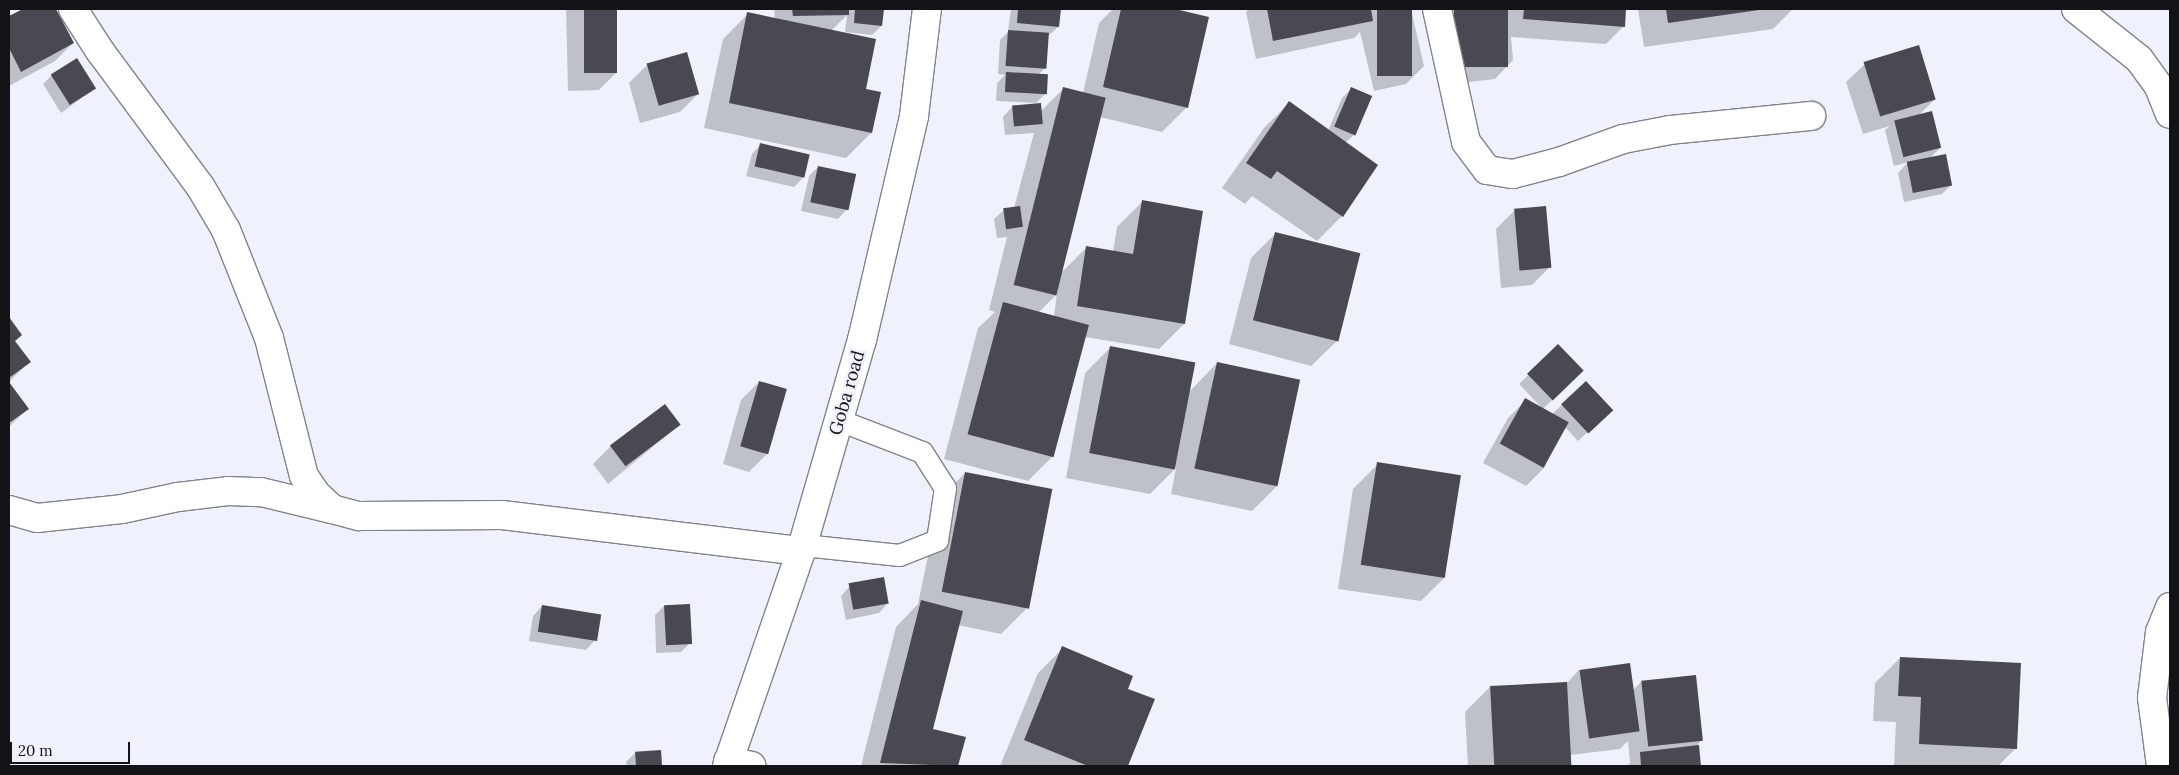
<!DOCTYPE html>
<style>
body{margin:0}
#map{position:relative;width:2179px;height:775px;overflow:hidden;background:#eff2fc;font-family:Lora,serif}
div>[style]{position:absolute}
.shadow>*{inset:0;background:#0003}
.building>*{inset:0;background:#4a4850;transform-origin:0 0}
.roads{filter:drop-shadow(1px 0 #81838c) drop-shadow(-1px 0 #81838c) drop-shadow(0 1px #81838c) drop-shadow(0 -1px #81838c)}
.lane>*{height:21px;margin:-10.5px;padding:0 10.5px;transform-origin:10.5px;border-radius:10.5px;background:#fff}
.street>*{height:28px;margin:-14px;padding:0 14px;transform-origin:14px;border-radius:14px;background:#fff}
.secondary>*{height:28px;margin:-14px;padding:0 14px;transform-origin:14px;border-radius:14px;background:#fff}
span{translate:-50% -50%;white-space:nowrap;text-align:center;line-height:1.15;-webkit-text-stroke:5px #eff2fc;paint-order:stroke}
.street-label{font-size:18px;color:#121316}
.frame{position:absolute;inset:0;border:10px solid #121316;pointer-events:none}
.scale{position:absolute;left:10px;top:742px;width:120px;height:22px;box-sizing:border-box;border:2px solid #121316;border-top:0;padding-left:6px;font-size:15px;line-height:18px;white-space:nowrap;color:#121316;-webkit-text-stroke:4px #eff2fc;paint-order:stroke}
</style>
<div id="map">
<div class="shadow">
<div style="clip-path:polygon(26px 9px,54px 9px,73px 43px,55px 61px,9px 86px,9px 18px)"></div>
<div style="clip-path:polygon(566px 9px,615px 9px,617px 72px,599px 90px,568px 91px)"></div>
<div style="clip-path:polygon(774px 9px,883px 9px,881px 26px,872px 35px,845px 32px,847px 15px,831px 31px,864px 90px,871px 133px,846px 158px,704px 128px,723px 39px,748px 14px,775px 19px)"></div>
<div style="clip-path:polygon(1011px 9px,1059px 9px,1058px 27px,1048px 36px,1045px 68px,1038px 75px,1046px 93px,1036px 103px,996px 101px,997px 83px,1005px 75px,998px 74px,1000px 40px,1008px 32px)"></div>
<div style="clip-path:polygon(evenodd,1113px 9px,1170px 9px,1208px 18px,1187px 107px,1162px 132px,1100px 117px,1060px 274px,1087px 247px,1113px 252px,1117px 227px,1142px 202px,1202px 212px,1184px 324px,1159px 349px,1085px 337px,1053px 456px,1028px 481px,944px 459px,978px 328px,995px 312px,989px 310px,1007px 237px,997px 238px,994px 219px,1004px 210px,1014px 208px,1034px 133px,1005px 135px,1003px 117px,1012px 107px,1040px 112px,1064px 88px,1083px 93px,1099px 23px,1113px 9px,1058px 284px,1054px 317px,1038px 313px,1055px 296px,1058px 284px)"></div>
<div style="clip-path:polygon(1249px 9px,1411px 9px,1424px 66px,1406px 84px,1374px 91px,1360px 32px,1354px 38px,1256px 59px,1246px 12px)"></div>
<div style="clip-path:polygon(1438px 9px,1625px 9px,1624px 26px,1606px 44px,1511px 37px,1513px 60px,1495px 79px,1443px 85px)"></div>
<div style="clip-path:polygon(1638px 9px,1793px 9px,1773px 29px,1644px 47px)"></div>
<div style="clip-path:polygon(1865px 64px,1935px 99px,1919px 115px,1940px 148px,1929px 159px,1951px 185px,1942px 194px,1904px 202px,1898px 173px,1908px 162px,1894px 166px,1885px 130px,1890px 126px,1863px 134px,1846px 82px)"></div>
<div style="clip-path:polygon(647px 65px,698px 94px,680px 112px,640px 123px,629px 83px)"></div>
<div style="clip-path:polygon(52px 75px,94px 89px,61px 113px,43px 84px)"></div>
<div style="clip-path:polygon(1351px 89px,1354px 135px,1345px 143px,1342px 216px,1317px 241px,1252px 196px,1245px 204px,1222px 188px,1264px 128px,1289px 103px,1328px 131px,1342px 98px)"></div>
<div style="clip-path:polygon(761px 144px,803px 178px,794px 187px,746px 176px,752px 154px)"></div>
<div style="clip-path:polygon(818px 167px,847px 209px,838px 219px,801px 211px,809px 176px)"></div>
<div style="clip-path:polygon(1545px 208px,1550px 267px,1532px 285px,1501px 288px,1496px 229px,1514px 211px)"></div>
<div style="clip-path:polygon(1276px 233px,1337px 341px,1311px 366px,1229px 344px,1251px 258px)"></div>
<div style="clip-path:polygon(9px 319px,21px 335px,14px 341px,29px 362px,9px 382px)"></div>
<div style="clip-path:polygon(1558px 346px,1582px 371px,1543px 409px,1552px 414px,1562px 405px,1602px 419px,1578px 441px,1565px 427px,1544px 468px,1526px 486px,1483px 463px,1508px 418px,1526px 400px,1542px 408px,1519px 384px)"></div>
<div style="clip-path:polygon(1110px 348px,1190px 391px,1217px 363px,1299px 381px,1277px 486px,1252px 511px,1171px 494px,1176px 468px,1150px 494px,1066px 478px,1085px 373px)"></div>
<div style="clip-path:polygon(759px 382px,785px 390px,767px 454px,749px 472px,723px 464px,741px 400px)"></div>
<div style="clip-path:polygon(9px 384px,27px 409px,9px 427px)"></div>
<div style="clip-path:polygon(679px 425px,608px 484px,593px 464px,611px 446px)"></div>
<div style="clip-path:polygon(1378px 464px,1446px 576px,1421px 601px,1338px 589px,1353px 489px)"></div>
<div style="clip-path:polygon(965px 473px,1026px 609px,1001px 634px,958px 625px,931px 730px,964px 738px,957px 766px,861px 766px,896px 627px,918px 604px,940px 498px)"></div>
<div style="clip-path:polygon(850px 586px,888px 603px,879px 613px,846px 620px,841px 596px)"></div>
<div style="clip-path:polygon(542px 606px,595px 640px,586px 650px,529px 641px,533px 616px)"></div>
<div style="clip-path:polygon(664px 606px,690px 643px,681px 652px,656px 653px,655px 615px)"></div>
<div style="clip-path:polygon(1063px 648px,1126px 689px,1153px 700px,1126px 766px,1000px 766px,1038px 673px)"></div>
<div style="clip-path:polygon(1900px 658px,2016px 748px,1998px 766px,1894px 766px,1896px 722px,1873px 721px,1875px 683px)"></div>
<div style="clip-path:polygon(1579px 670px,1632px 691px,1641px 682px,1702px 740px,1698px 744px,1700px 766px,1627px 766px,1630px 763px,1628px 741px,1620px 749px,1570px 755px,1570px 766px,1468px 766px,1465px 712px,1490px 687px,1566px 684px)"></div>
<div style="clip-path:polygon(659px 751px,661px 766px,627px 766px,626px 762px,635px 753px)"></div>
</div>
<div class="building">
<div style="clip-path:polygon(23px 9px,56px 9px,74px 43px,21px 72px,9px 48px,9px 16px)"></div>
<div style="left:584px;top:9px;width:33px;height:64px"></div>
<div style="clip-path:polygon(792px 9px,849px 9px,849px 15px,793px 16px)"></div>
<div style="clip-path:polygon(855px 9px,884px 9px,882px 26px,854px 23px)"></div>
<div style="clip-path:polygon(1018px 9px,1061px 9px,1059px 27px,1017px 23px)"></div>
<div style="clip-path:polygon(1121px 9px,1175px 9px,1209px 17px,1188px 108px,1103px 87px)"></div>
<div style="clip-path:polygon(1267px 9px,1371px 9px,1373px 21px,1273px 41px)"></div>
<div style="left:1377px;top:9px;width:35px;height:67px"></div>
<div style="left:1454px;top:9px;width:54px;height:58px"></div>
<div style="clip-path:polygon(1524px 9px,1626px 9px,1625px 27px,1523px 19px)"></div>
<div style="clip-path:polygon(1666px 9px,1759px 9px,1759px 10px,1668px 23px)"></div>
<div style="clip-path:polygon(747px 12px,876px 39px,866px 89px,881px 92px,872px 133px,729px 103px)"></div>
<div style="left:1008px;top:30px;width:41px;height:36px;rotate:4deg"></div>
<div style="left:1919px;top:45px;width:57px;height:58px;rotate:73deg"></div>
<div style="left:687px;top:52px;width:44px;height:42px;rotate:74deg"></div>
<div style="left:77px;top:58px;width:36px;height:31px;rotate:58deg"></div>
<div style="left:1006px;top:72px;width:42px;height:20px;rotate:3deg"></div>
<div style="left:1063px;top:87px;width:44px;height:204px;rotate:14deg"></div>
<div style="left:1351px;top:87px;width:23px;height:43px;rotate:23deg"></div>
<div style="clip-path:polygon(1289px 101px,1378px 165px,1343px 217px,1277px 171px,1271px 179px,1246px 163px)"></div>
<div style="left:1041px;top:103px;width:21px;height:29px;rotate:85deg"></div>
<div style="left:1932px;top:111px;width:38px;height:39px;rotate:76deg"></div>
<div style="left:760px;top:143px;width:51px;height:24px;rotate:13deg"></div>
<div style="left:1946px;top:154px;width:32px;height:40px;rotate:79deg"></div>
<div style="left:818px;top:166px;width:39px;height:37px;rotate:12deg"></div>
<div style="clip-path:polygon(1142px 200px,1203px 211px,1185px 324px,1077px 306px,1086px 246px,1133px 254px)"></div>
<div style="left:1020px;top:206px;width:21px;height:17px;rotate:82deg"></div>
<div style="left:1546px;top:206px;width:62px;height:32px;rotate:85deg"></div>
<div style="left:1275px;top:232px;width:88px;height:91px;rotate:14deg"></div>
<div style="left:1003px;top:302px;width:89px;height:137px;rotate:15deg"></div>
<div style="clip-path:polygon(9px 317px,22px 335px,15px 341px,31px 362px,9px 378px)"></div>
<div style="left:1558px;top:344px;width:37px;height:43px;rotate:46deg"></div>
<div style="left:1110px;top:346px;width:87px;height:109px;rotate:11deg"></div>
<div style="left:1217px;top:362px;width:85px;height:109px;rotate:12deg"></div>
<div style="left:759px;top:381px;width:29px;height:68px;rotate:16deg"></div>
<div style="left:1586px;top:381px;width:40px;height:34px;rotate:47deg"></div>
<div style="clip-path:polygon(9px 382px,29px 409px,9px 423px)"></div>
<div style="left:1525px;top:398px;width:50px;height:52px;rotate:29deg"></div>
<div style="left:665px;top:404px;width:26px;height:69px;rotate:53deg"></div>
<div style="left:1377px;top:462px;width:85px;height:104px;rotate:9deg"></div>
<div style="left:965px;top:472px;width:89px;height:122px;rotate:11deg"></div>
<div style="left:884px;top:577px;width:27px;height:36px;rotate:80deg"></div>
<div style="clip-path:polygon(921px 600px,963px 611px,933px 729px,966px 737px,958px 766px,880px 763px)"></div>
<div style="left:690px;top:604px;width:40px;height:26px;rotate:87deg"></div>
<div style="left:542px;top:605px;width:60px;height:27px;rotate:9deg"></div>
<div style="clip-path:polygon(1062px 646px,1133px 676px,1128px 689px,1155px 699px,1128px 766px,1088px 766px,1024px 740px)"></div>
<div style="clip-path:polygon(1900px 657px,2021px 663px,2017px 749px,1919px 744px,1921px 697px,1898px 696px)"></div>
<div style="left:1630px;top:663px;width:69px;height:51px;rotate:82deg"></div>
<div style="left:1696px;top:675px;width:66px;height:55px;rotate:84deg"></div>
<div style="left:1567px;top:682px;width:84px;height:77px;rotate:87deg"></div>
<div style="clip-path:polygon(1699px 745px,1701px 766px,1641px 766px,1640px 752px)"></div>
<div style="left:661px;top:750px;width:16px;height:26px;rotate:86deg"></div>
</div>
<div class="roads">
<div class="lane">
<div style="left:803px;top:545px;width:97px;rotate:5.9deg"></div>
<div style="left:899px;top:555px;width:41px;rotate:-21.5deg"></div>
<div style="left:937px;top:540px;width:53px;rotate:-81.3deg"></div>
<div style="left:945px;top:488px;width:43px;rotate:-122.6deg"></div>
<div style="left:922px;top:452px;width:89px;rotate:-158.9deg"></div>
</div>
<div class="street">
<div style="left:73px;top:9px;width:50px;rotate:57.3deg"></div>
<div style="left:100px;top:51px;width:168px;rotate:53.5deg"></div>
<div style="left:200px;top:186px;width:51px;rotate:59.4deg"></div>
<div style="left:226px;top:230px;width:116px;rotate:68.3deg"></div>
<div style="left:269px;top:338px;width:142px;rotate:75.8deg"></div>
<div style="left:304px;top:476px;width:22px;rotate:56deg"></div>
<div style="left:316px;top:494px;width:22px;rotate:43deg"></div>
<div style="left:332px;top:509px;width:28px;rotate:15deg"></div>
<div style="left:359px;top:516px;width:143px;rotate:-0.4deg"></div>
<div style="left:502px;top:515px;width:301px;rotate:6.9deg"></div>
<div style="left:1437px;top:9px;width:136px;rotate:77.7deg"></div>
<div style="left:1466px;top:142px;width:35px;rotate:53deg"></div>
<div style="left:1487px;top:170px;width:26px;rotate:9deg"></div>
<div style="left:1513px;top:174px;width:48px;rotate:-14.6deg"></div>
<div style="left:1559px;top:162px;width:68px;rotate:-19.8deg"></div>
<div style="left:1623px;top:139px;width:48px;rotate:-10.8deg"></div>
<div style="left:1670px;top:130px;width:142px;rotate:-5.7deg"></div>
<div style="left:2076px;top:9px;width:80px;rotate:38.4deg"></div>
<div style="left:2139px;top:59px;width:34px;rotate:54deg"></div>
<div style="left:2159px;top:87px;width:29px;rotate:68deg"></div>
<div style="left:9px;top:510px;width:29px;rotate:16deg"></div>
<div style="left:37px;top:518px;width:85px;rotate:-6deg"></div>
<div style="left:122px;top:509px;width:57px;rotate:-12.1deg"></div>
<div style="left:178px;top:497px;width:50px;rotate:-6.8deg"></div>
<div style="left:228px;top:491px;width:33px;rotate:2deg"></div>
<div style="left:261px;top:492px;width:73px;rotate:13.5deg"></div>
<div style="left:728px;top:761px;width:24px;rotate:12deg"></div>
<div style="left:2161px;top:766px;width:69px;rotate:-97.5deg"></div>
<div style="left:2152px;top:698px;width:66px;rotate:-83.1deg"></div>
<div style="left:2160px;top:632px;width:27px;rotate:-68deg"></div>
</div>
<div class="secondary">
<div style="left:727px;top:766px;width:227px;rotate:-71deg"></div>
<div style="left:801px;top:551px;width:220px;rotate:-73.9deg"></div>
<div style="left:862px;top:340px;width:230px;rotate:-76.9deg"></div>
<div style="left:914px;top:116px;width:108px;rotate:-83.1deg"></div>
</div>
</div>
<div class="street-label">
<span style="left:847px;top:393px;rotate:-74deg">Goba road</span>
</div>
<div class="frame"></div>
<div class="scale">20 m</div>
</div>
